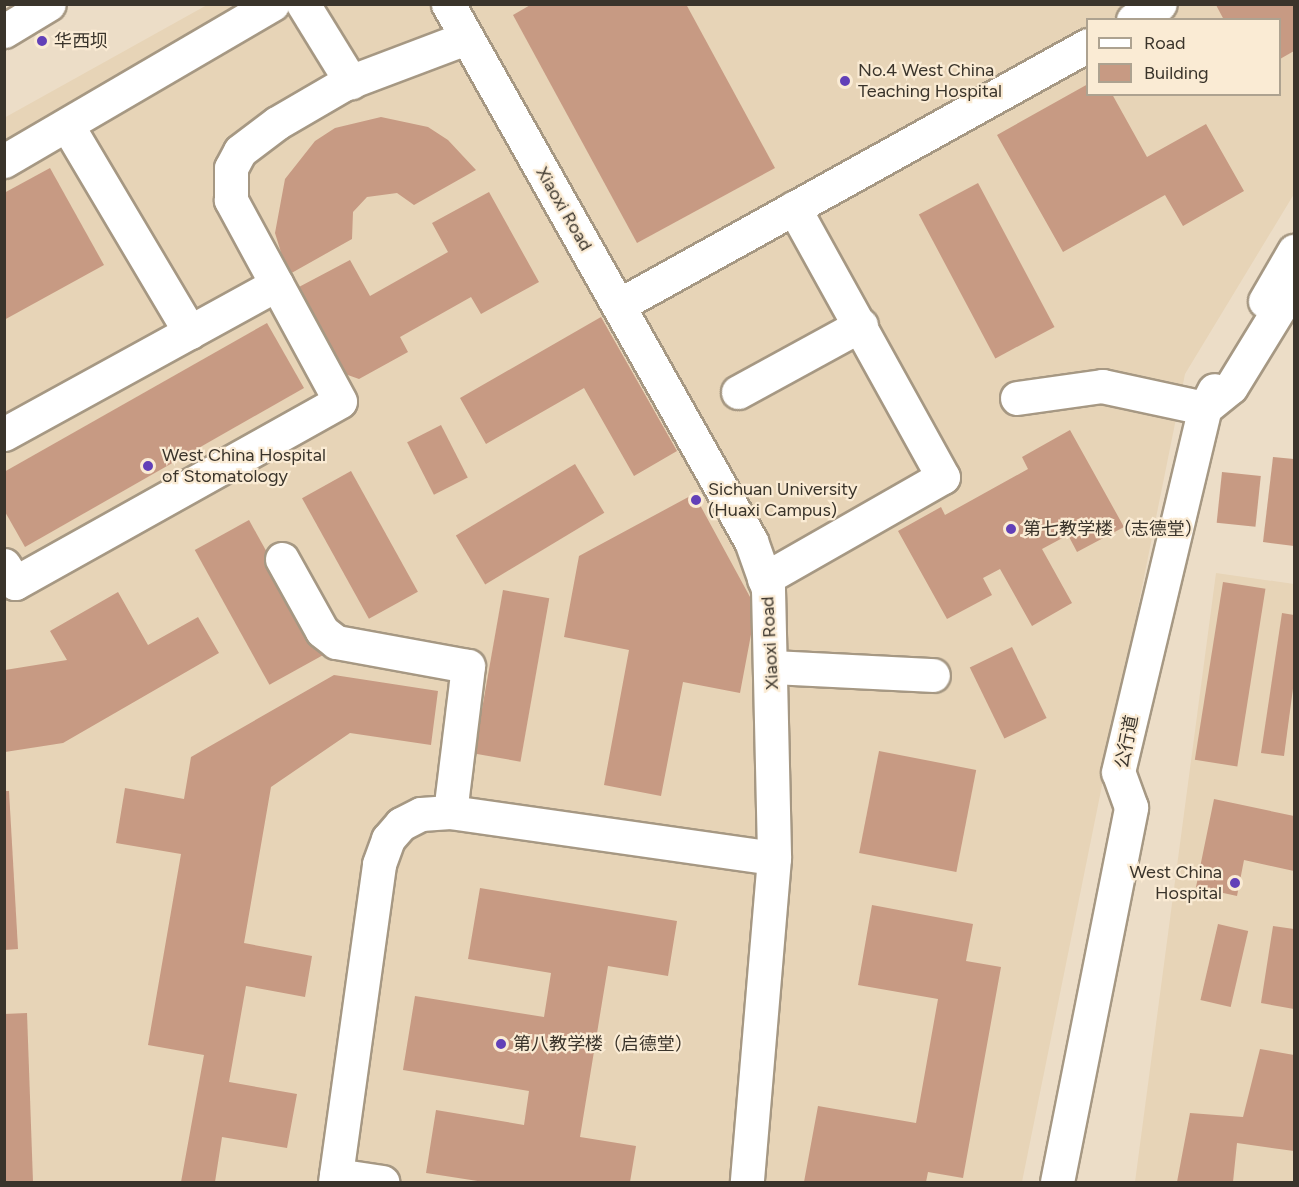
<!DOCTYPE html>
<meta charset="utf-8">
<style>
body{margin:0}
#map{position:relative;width:1299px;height:1187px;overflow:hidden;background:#ecddc7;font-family:Figtree,"Noto Sans SC",sans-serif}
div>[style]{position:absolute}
.built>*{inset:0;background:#e7d4b7}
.building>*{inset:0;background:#c79a83;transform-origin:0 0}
.roads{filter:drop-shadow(2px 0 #a69883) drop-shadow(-2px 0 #a69883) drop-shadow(0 2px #a69883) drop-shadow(0 -2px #a69883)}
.minor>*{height:33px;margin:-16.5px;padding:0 16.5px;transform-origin:16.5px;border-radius:16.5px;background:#fff}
.dots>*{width:16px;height:16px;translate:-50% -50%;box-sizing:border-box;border:3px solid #faebd4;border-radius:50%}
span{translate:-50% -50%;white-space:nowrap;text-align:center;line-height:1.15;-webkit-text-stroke:4.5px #faebd4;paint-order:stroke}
.poi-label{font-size:18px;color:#3a342b}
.left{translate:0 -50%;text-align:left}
.right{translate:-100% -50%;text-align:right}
.street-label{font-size:18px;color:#3a342b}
.frame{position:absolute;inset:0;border:6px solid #3a342b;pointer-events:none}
.legend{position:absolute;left:1086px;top:18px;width:195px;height:78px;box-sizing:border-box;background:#faebd4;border:2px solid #ada290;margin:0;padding:8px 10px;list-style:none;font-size:18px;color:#3a342b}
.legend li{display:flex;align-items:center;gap:12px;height:30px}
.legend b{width:30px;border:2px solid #ada290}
</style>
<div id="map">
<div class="built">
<div style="clip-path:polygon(evenodd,207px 5px,1294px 5px,1294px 194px,1185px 374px,1022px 1182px,5px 1182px,4px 118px,207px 5px,1088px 20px,1280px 20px,1280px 94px,1088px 94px,1088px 20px)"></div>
<div style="clip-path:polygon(1216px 573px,1294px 584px,1294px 1182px,1135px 1182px)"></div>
</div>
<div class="building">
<div style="clip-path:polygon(532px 4px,686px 4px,775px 168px,637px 243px,513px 15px)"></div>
<div style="clip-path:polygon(1216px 5px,1294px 5px,1294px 51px,1280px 59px,1280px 20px,1224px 20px)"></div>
<div style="clip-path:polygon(1088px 84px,1088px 94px,1112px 94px,1147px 157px,1206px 124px,1244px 191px,1183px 226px,1165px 195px,1063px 252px,997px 135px)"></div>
<div style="clip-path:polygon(381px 117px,428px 127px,448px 140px,476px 170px,414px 205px,397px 193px,367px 197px,353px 212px,352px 239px,288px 275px,275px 233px,285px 179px,315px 141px,335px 128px)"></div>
<div style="clip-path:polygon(50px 168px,104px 265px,4px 320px,4px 193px)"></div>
<div style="left:978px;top:183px;width:163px;height:67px;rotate:62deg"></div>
<div style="clip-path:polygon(489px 192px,539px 282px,481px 314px,471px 297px,400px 337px,408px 352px,359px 379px,345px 374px,297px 288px,350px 260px,370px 296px,448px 252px,432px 223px)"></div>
<div style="clip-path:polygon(601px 317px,677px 451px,634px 476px,584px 388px,486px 444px,460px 398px)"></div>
<div style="clip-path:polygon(267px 323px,304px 388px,25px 547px,4px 510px,4px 472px)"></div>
<div style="left:441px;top:425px;width:59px;height:38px;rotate:63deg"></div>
<div style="clip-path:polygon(1070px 430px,1124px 527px,1077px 552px,1068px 535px,1042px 549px,1072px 603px,1032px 626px,1000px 569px,983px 578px,992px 595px,947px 619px,898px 531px,941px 507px,945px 515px,1028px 469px,1022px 457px)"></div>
<div style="clip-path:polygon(1273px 457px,1294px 459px,1294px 546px,1263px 542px)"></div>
<div style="left:575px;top:464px;width:57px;height:139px;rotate:59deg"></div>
<div style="left:351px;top:471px;width:138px;height:56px;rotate:61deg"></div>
<div style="left:1222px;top:472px;width:39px;height:51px;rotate:6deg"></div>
<div style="clip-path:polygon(694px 494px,756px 608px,740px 693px,683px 682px,661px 796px,604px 785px,629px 650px,564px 637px,579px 556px)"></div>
<div style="left:249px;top:520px;width:154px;height:62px;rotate:61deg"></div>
<div style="left:1223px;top:582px;width:43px;height:180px;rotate:9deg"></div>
<div style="left:503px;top:590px;width:47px;height:166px;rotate:10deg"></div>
<div style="clip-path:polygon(118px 592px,148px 645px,198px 617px,219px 653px,63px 743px,5px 752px,5px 670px,67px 660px,50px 631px)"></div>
<div style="clip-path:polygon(1282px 613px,1294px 615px,1294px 681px,1284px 756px,1261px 753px)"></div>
<div style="left:1012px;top:647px;width:79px;height:47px;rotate:64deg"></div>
<div style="clip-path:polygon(334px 675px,438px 691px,431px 745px,350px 733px,271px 787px,244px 943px,312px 956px,305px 997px,246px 986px,229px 1082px,297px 1094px,287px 1148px,222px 1137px,215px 1182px,181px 1182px,204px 1055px,148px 1045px,181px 854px,116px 843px,125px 788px,184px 799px,191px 757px)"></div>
<div style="left:879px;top:751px;width:99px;height:104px;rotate:11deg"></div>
<div style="clip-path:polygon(4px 791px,9px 791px,18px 949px,4px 950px)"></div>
<div style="clip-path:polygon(1214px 799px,1294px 816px,1294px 871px,1244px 860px,1237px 896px,1196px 887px)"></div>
<div style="clip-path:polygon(480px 888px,677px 921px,668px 976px,608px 966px,580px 1137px,636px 1146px,630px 1182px,484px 1182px,426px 1173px,436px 1110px,524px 1125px,529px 1091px,403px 1070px,415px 996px,544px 1017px,551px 973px,468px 959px)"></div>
<div style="clip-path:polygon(872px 905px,973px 924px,966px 961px,1001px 967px,963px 1178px,928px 1172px,926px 1182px,804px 1182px,818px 1106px,916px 1123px,938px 999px,858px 985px)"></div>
<div style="left:1218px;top:924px;width:31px;height:78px;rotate:13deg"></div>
<div style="clip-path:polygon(1273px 926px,1294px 929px,1294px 1009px,1261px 1003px)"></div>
<div style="clip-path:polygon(27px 1013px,33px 1182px,4px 1182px,4px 1014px)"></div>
<div style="clip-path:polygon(1260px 1049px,1294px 1055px,1294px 1151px,1237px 1143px,1233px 1182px,1177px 1182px,1190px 1113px,1243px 1117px)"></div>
</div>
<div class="roads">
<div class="minor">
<div style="left:303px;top:4px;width:92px;rotate:58.4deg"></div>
<div style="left:448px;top:4px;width:617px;rotate:60.57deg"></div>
<div style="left:751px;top:541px;width:51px;rotate:70.5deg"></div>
<div style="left:768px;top:589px;width:269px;rotate:88.7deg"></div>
<div style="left:774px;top:858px;width:325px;rotate:94.8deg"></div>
<div style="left:1133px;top:20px;width:31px;rotate:-31deg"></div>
<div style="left:4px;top:31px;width:52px;rotate:-31deg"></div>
<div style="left:67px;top:125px;width:241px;rotate:59.3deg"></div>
<div style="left:4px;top:161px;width:311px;rotate:-30.3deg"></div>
<div style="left:1265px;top:301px;width:58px;rotate:-59.9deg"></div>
<div style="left:619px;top:305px;width:536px;rotate:-29deg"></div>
<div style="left:738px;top:392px;width:140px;rotate:-28.6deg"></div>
<div style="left:1017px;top:398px;width:86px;rotate:-8deg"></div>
<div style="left:1102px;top:386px;width:105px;rotate:12.1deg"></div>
<div style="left:1205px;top:408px;width:20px;rotate:-63deg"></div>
<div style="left:4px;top:434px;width:311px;rotate:-28.8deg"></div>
<div style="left:282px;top:559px;width:82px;rotate:60.9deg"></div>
<div style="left:322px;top:631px;width:18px;rotate:38deg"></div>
<div style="left:336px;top:642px;width:134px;rotate:10.3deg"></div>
<div style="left:468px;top:666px;width:147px;rotate:97deg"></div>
<div style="left:4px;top:565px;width:21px;rotate:59deg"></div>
<div style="left:15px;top:583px;width:372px;rotate:-29.2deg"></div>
<div style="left:340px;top:401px;width:229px;rotate:-118.5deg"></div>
<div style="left:231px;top:200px;width:32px;rotate:-90deg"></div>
<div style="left:231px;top:168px;width:19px;rotate:-62deg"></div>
<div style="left:240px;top:151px;width:46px;rotate:-37.1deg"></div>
<div style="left:277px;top:123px;width:78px;rotate:-30.2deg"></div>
<div style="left:344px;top:84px;width:130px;rotate:-20.7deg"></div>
<div style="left:764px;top:579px;width:206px;rotate:-29.7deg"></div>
<div style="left:943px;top:477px;width:308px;rotate:-119deg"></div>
<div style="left:774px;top:667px;width:159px;rotate:2.9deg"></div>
<div style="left:336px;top:1175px;width:47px;rotate:8.7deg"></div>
<div style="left:335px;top:1182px;width:321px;rotate:-82.1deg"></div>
<div style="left:379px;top:864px;width:27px;rotate:-70deg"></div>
<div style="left:388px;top:839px;width:20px;rotate:-49deg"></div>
<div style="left:401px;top:824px;width:22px;rotate:-27deg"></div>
<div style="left:421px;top:814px;width:29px;rotate:-4deg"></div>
<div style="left:450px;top:812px;width:327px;rotate:8.1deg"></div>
<div style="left:1057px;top:1182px;width:382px;rotate:-78.8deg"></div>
<div style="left:1131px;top:807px;width:37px;rotate:-110deg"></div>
<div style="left:1118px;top:772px;width:374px;rotate:-76.6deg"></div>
<div style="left:1205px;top:408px;width:33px;rotate:-39deg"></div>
<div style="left:1231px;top:387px;width:121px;rotate:-58.5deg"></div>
</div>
</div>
<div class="dots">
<div style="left:42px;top:41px;background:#6240b8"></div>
<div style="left:845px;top:81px;background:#6240b8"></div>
<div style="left:148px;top:466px;background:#6240b8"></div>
<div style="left:696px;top:500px;background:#6240b8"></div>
<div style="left:1011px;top:529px;background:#6240b8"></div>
<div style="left:1235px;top:883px;background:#6240b8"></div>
<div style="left:501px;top:1044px;background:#6240b8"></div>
</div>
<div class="poi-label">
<span class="left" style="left:54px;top:41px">华西坝</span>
<span class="left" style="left:858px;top:81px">No.4 West China<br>Teaching Hospital</span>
<span class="left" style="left:162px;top:466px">West China Hospital<br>of Stomatology</span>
<span class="left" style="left:708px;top:500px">Sichuan University<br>(Huaxi Campus)</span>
<span class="left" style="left:1023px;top:529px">第七教学楼（志德堂）</span>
<span class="right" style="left:1222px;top:883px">West China<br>Hospital</span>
<span class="left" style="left:513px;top:1044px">第八教学楼（启德堂）</span>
</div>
<div class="street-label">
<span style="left:564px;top:209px;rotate:60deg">Xiaoxi Road</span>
<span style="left:770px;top:643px;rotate:-93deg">Xiaoxi Road</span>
<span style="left:1127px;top:742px;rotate:-79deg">公行道</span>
</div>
<div class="frame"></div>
<ul class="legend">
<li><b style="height:8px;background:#fff"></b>Road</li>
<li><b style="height:16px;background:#c79a83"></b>Building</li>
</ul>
</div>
